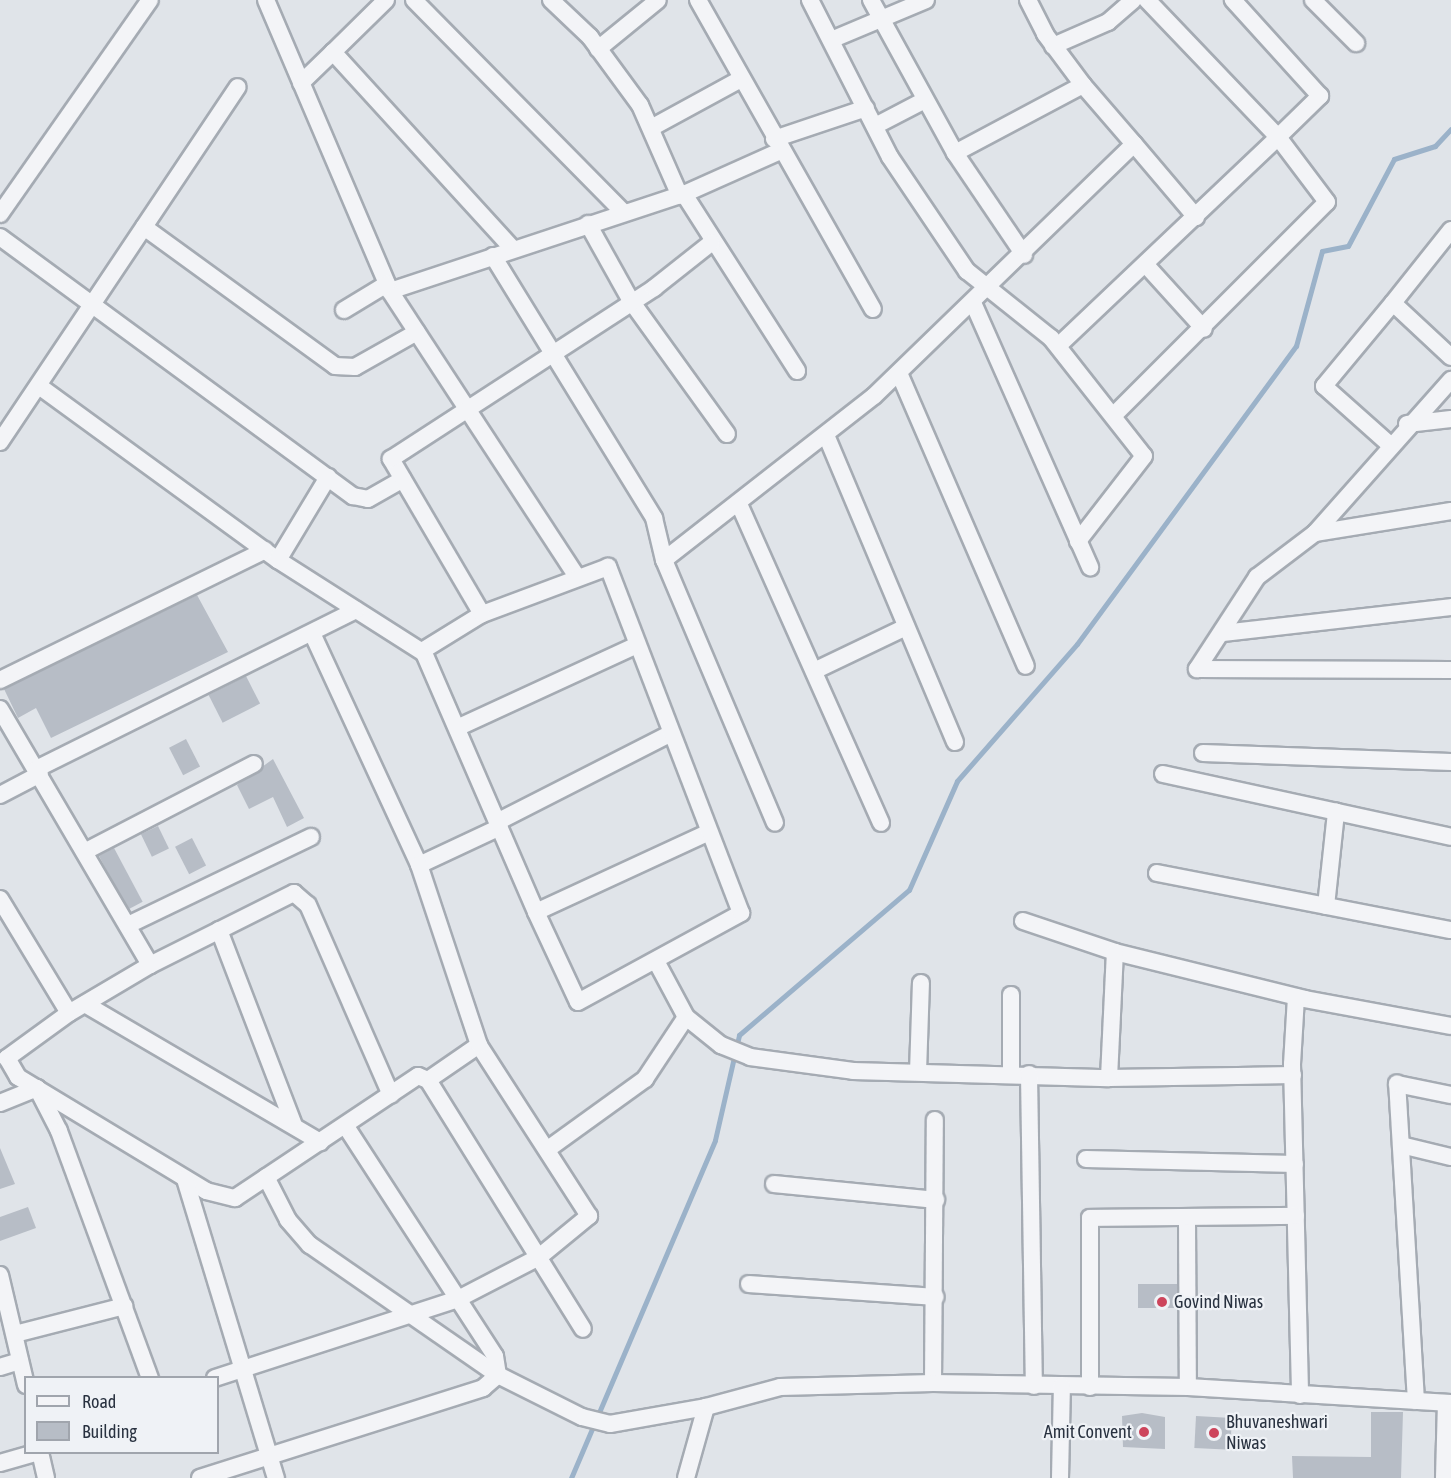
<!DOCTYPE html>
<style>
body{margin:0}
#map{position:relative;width:1451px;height:1478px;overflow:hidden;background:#e0e4e9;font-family:"Asap Condensed",sans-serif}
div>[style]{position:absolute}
.stream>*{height:5px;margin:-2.5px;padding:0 2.5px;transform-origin:2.5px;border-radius:2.5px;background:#9bb2c9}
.building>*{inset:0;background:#b7bdc6;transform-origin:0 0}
.roads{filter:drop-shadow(2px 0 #a5abb3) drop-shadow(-2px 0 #a5abb3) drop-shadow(0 2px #a5abb3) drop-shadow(0 -2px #a5abb3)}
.minor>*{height:16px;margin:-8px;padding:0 8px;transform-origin:8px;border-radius:8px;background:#f3f4f7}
.dots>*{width:16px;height:16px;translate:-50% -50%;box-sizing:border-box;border:3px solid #eff2f6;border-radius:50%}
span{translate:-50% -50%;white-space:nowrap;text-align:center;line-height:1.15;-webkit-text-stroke:4.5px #eff2f6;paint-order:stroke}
.poi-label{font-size:18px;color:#293240}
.left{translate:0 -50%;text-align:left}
.right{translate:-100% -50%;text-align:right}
.legend{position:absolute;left:24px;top:1376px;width:195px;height:78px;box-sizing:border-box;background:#eff2f6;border:2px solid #a0a5ad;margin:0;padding:8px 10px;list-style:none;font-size:18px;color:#293240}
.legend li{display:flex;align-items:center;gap:12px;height:30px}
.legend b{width:30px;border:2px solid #a0a5ad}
</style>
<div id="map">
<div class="stream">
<div style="left:571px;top:1478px;width:367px;rotate:-66.9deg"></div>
<div style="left:715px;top:1140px;width:108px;rotate:-77.1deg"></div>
<div style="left:739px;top:1035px;width:223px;rotate:-40.5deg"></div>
<div style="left:909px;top:890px;width:119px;rotate:-66.2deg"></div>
<div style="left:957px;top:781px;width:182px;rotate:-48.8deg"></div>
<div style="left:1077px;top:644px;width:370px;rotate:-53.7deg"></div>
<div style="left:1296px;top:346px;width:98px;rotate:-74.7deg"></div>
<div style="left:1322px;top:251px;width:26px;rotate:-11deg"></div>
<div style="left:1348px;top:246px;width:98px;rotate:-62.1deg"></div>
<div style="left:1394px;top:159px;width:43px;rotate:-17.6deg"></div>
<div style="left:1435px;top:146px;width:23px;rotate:-47deg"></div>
</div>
<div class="building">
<div style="clip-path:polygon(197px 595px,228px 652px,51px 738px,36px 708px,18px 718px,4px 689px)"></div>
<div style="left:246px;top:676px;width:31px;height:42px;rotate:63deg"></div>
<div style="left:186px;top:739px;width:31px;height:19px;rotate:63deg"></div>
<div style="clip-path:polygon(273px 759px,304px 818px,287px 827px,273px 797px,249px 809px,237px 785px)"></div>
<div style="left:158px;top:826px;width:25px;height:19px;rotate:64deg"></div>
<div style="left:192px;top:838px;width:31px;height:19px;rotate:63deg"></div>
<div style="left:114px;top:848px;width:61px;height:17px;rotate:62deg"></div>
<div style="clip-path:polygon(0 1148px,15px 1184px,0 1189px)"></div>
<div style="clip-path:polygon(28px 1207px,36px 1228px,0 1241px,0 1217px)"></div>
<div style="left:1138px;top:1284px;width:39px;height:24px"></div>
<div style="clip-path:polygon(1371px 1412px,1403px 1412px,1401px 1478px,1293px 1478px,1292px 1456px,1371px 1457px)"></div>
<div style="clip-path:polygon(1142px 1413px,1165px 1417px,1165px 1449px,1123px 1447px,1122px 1416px)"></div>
<div style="left:1196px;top:1416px;width:36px;height:32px;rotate:3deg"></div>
</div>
<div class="roads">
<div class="minor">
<div style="left:266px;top:0;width:316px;rotate:66.9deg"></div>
<div style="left:390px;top:291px;width:310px;rotate:-18.3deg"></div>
<div style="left:684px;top:194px;width:105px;rotate:-24.1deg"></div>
<div style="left:386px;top:0;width:74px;rotate:135.5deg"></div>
<div style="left:333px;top:52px;width:267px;rotate:47.6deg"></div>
<div style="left:414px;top:0;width:298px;rotate:45.4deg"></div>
<div style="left:551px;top:0;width:54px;rotate:43.5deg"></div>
<div style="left:590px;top:37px;width:84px;rotate:53.7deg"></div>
<div style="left:640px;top:105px;width:99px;rotate:66.3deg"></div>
<div style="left:698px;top:0;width:355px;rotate:60.5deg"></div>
<div style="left:810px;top:0;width:176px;rotate:63deg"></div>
<div style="left:890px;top:157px;width:138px;rotate:56deg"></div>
<div style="left:967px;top:271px;width:107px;rotate:38.6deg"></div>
<div style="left:1051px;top:338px;width:150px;rotate:51.8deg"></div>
<div style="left:1144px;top:456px;width:108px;rotate:127.8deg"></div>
<div style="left:871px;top:0;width:175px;rotate:61.2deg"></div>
<div style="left:955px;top:153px;width:145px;rotate:-28deg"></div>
<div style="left:1083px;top:85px;width:78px;rotate:49.2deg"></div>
<div style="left:1028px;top:0;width:38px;rotate:63deg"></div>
<div style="left:1045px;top:34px;width:64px;rotate:53.3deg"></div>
<div style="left:1313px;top:0;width:61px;rotate:45deg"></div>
<div style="left:831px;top:40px;width:103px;rotate:-22.8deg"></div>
<div style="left:1053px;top:46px;width:60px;rotate:-23.6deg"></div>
<div style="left:1108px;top:22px;width:33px;rotate:-41deg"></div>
<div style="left:598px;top:49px;width:77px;rotate:-39.2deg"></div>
<div style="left:301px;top:83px;width:45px;rotate:-44.1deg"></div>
<div style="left:875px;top:126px;width:56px;rotate:-27.5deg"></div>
<div style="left:651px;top:128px;width:100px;rotate:-28.6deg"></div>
<div style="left:774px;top:139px;width:97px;rotate:-18.6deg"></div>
<div style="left:955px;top:153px;width:123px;rotate:55.9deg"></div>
<div style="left:684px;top:194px;width:210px;rotate:57.4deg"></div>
<div style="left:0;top:214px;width:261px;rotate:-55deg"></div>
<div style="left:588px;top:224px;width:88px;rotate:60.8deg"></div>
<div style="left:631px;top:301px;width:164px;rotate:54.2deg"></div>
<div style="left:144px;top:227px;width:236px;rotate:36deg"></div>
<div style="left:335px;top:366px;width:20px;rotate:3deg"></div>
<div style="left:355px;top:367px;width:71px;rotate:-29.4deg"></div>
<div style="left:1451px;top:230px;width:93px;rotate:128.5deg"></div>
<div style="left:1393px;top:303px;width:79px;rotate:43deg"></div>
<div style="left:0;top:237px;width:438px;rotate:36.3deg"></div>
<div style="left:353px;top:496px;width:15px;rotate:11deg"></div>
<div style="left:368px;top:499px;width:40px;rotate:-29.7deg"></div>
<div style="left:493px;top:256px;width:308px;rotate:58.4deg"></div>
<div style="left:654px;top:518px;width:43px;rotate:76.6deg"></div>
<div style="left:664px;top:560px;width:285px;rotate:67.1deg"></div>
<div style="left:1146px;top:265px;width:86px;rotate:47.8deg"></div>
<div style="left:390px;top:291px;width:342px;rotate:56.8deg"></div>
<div style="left:974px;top:305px;width:287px;rotate:66.1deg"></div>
<div style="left:344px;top:310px;width:50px;rotate:-31.2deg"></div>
<div style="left:1058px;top:346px;width:303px;rotate:-43.5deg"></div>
<div style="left:1278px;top:137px;width:190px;rotate:-133.7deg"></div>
<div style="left:899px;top:373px;width:319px;rotate:66.6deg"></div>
<div style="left:39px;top:386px;width:296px;rotate:36.1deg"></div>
<div style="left:278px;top:560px;width:173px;rotate:32.5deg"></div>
<div style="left:424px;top:653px;width:282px;rotate:66.6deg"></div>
<div style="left:536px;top:912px;width:188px;rotate:-24.8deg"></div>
<div style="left:1114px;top:415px;width:301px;rotate:-45deg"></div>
<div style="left:1327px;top:202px;width:81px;rotate:-127deg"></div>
<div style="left:1278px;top:137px;width:59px;rotate:-44.3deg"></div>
<div style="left:1320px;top:96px;width:130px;rotate:-132.2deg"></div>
<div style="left:1407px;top:424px;width:44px;rotate:-6.5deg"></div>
<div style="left:826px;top:435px;width:333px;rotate:67.2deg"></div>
<div style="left:0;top:442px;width:427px;rotate:-56.2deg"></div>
<div style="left:1389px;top:444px;width:87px;rotate:-138.3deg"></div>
<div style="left:1324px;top:386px;width:108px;rotate:-50.3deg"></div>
<div style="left:739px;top:504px;width:349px;rotate:66deg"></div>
<div style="left:1451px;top:511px;width:138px;rotate:170.8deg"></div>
<div style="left:1315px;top:533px;width:73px;rotate:142.8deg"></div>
<div style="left:1257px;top:577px;width:110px;rotate:123.1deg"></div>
<div style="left:1197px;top:669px;width:254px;rotate:0.2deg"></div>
<div style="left:1315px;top:533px;width:205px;rotate:-48.4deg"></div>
<div style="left:278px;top:560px;width:97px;rotate:-58.9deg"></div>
<div style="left:664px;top:560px;width:266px;rotate:-38deg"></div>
<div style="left:874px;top:396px;width:362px;rotate:-44.1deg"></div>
<div style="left:1134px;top:144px;width:96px;rotate:49.7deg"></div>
<div style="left:312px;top:633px;width:255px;rotate:65.2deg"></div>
<div style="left:419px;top:865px;width:89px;rotate:-25.1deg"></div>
<div style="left:1223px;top:633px;width:229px;rotate:-6.5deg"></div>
<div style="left:422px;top:651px;width:70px;rotate:-31.7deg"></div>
<div style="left:814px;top:671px;width:102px;rotate:-25.6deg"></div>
<div style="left:0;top:680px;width:295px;rotate:-26.1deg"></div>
<div style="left:0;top:709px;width:297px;rotate:59.6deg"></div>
<div style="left:459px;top:727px;width:196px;rotate:-24.7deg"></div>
<div style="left:1203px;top:753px;width:248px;rotate:2.1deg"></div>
<div style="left:36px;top:769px;width:357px;rotate:-26.4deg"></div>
<div style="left:1163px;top:774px;width:295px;rotate:12.3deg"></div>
<div style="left:0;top:795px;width:45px;rotate:-27.7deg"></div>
<div style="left:497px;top:822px;width:194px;rotate:-27deg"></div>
<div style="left:86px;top:851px;width:189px;rotate:-27.4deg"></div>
<div style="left:1157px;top:873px;width:299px;rotate:11deg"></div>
<div style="left:0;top:899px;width:133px;rotate:58.8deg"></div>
<div style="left:69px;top:1013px;width:94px;rotate:-30.7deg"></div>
<div style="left:150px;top:965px;width:161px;rotate:-26.6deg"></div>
<div style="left:294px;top:893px;width:18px;rotate:41deg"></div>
<div style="left:308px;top:905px;width:207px;rotate:66.4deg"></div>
<div style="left:1326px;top:906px;width:95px;rotate:-83.9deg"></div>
<div style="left:536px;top:912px;width:99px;rotate:65deg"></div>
<div style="left:578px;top:1002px;width:186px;rotate:-28.6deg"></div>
<div style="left:741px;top:913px;width:371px;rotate:-111deg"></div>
<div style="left:608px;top:567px;width:134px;rotate:159.5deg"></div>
<div style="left:482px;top:614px;width:180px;rotate:-120.4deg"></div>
<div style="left:391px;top:459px;width:314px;rotate:-33deg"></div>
<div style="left:654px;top:288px;width:73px;rotate:-38.3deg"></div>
<div style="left:1023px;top:921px;width:97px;rotate:18.6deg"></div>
<div style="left:1115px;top:952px;width:196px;rotate:13.9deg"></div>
<div style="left:1305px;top:999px;width:148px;rotate:10.5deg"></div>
<div style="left:128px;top:925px;width:203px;rotate:-25.7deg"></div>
<div style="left:219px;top:930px;width:209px;rotate:69deg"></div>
<div style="left:656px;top:961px;width:64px;rotate:61.8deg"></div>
<div style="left:686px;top:1017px;width:45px;rotate:38.7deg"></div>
<div style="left:721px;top:1045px;width:31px;rotate:22deg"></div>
<div style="left:750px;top:1057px;width:104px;rotate:7.7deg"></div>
<div style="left:853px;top:1071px;width:256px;rotate:1.6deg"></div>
<div style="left:1109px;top:1078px;width:184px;rotate:-0.9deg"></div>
<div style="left:1011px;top:995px;width:78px;rotate:90deg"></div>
<div style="left:1296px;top:997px;width:67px;rotate:93.4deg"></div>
<div style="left:1292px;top:1064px;width:331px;rotate:88.6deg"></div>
<div style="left:85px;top:1004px;width:273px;rotate:30.4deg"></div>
<div style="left:69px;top:1013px;width:77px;rotate:144deg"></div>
<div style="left:7px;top:1058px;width:22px;rotate:60deg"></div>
<div style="left:18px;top:1077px;width:220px;rotate:31.2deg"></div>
<div style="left:206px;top:1191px;width:30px;rotate:14deg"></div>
<div style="left:235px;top:1198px;width:220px;rotate:-33.7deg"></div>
<div style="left:418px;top:1076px;width:11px;rotate:22deg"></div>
<div style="left:428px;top:1080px;width:293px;rotate:58.1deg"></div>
<div style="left:918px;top:1072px;width:89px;rotate:-88.1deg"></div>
<div style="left:1029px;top:1074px;width:312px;rotate:89.1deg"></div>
<div style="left:1109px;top:1078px;width:126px;rotate:-87.3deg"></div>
<div style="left:428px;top:1080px;width:62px;rotate:-34.5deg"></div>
<div style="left:0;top:1103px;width:40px;rotate:-22deg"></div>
<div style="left:37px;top:1088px;width:48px;rotate:62.9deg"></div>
<div style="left:59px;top:1131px;width:263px;rotate:69.8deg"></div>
<div style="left:1401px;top:1145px;width:51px;rotate:13.5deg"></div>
<div style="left:548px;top:1149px;width:120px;rotate:-35.8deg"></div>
<div style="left:645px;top:1079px;width:74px;rotate:-56.5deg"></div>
<div style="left:1086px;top:1159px;width:209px;rotate:1.4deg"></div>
<div style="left:266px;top:1177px;width:48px;rotate:62.9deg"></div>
<div style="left:288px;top:1220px;width:33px;rotate:49deg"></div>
<div style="left:310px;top:1245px;width:229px;rotate:34.7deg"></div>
<div style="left:498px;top:1375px;width:94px;rotate:26.6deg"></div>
<div style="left:582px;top:1417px;width:29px;rotate:14deg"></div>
<div style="left:610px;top:1424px;width:97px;rotate:-10deg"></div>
<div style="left:185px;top:1179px;width:313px;rotate:73.1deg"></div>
<div style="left:774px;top:1184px;width:163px;rotate:5.6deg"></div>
<div style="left:1187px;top:1221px;width:166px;rotate:89.7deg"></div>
<div style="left:0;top:1275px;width:113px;rotate:76.7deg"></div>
<div style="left:749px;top:1284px;width:187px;rotate:4deg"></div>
<div style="left:15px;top:1334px;width:113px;rotate:-14.4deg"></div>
<div style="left:0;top:1367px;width:21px;rotate:-17deg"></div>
<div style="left:215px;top:1378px;width:256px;rotate:-18deg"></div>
<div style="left:458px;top:1299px;width:91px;rotate:-27.4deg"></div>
<div style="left:539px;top:1257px;width:65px;rotate:-39.4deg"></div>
<div style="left:589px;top:1216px;width:203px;rotate:-122.8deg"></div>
<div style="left:479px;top:1045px;width:190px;rotate:-108.4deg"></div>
<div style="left:933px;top:1383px;width:263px;rotate:-89.6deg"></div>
<div style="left:1090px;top:1387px;width:169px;rotate:-90deg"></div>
<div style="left:1090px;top:1218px;width:206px;rotate:-0.6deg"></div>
<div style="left:1416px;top:1401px;width:318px;rotate:-93.4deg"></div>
<div style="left:1397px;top:1084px;width:55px;rotate:11.5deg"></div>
<div style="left:40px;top:1452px;width:27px;rotate:77deg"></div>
<div style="left:0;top:1463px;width:40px;rotate:-16deg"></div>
<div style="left:200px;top:1478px;width:297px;rotate:-17.6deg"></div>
<div style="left:483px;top:1388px;width:20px;rotate:-41deg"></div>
<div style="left:498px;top:1375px;width:19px;rotate:-99deg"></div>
<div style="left:495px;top:1356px;width:275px;rotate:-123deg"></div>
<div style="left:686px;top:1478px;width:74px;rotate:-74.3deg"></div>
<div style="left:706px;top:1407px;width:77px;rotate:-15.1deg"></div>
<div style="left:780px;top:1387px;width:153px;rotate:-1.5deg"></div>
<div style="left:933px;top:1383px;width:255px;rotate:0.9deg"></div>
<div style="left:1188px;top:1387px;width:263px;rotate:3.5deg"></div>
<div style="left:1060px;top:1478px;width:92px;rotate:-88.8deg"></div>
<div style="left:1444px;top:1478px;width:75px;rotate:-88.5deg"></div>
</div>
</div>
<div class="dots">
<div style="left:1162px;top:1302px;background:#cd455c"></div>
<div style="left:1144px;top:1432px;background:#cd455c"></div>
<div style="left:1214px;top:1433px;background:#cd455c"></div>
</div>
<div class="poi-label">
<span class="left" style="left:1174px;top:1302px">Govind Niwas</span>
<span class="left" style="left:1226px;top:1433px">Bhuvaneshwari<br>Niwas</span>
<span class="right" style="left:1132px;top:1432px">Amit Convent</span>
</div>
<ul class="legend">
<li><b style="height:8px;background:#f3f4f7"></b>Road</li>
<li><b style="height:16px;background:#b7bdc6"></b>Building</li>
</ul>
</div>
